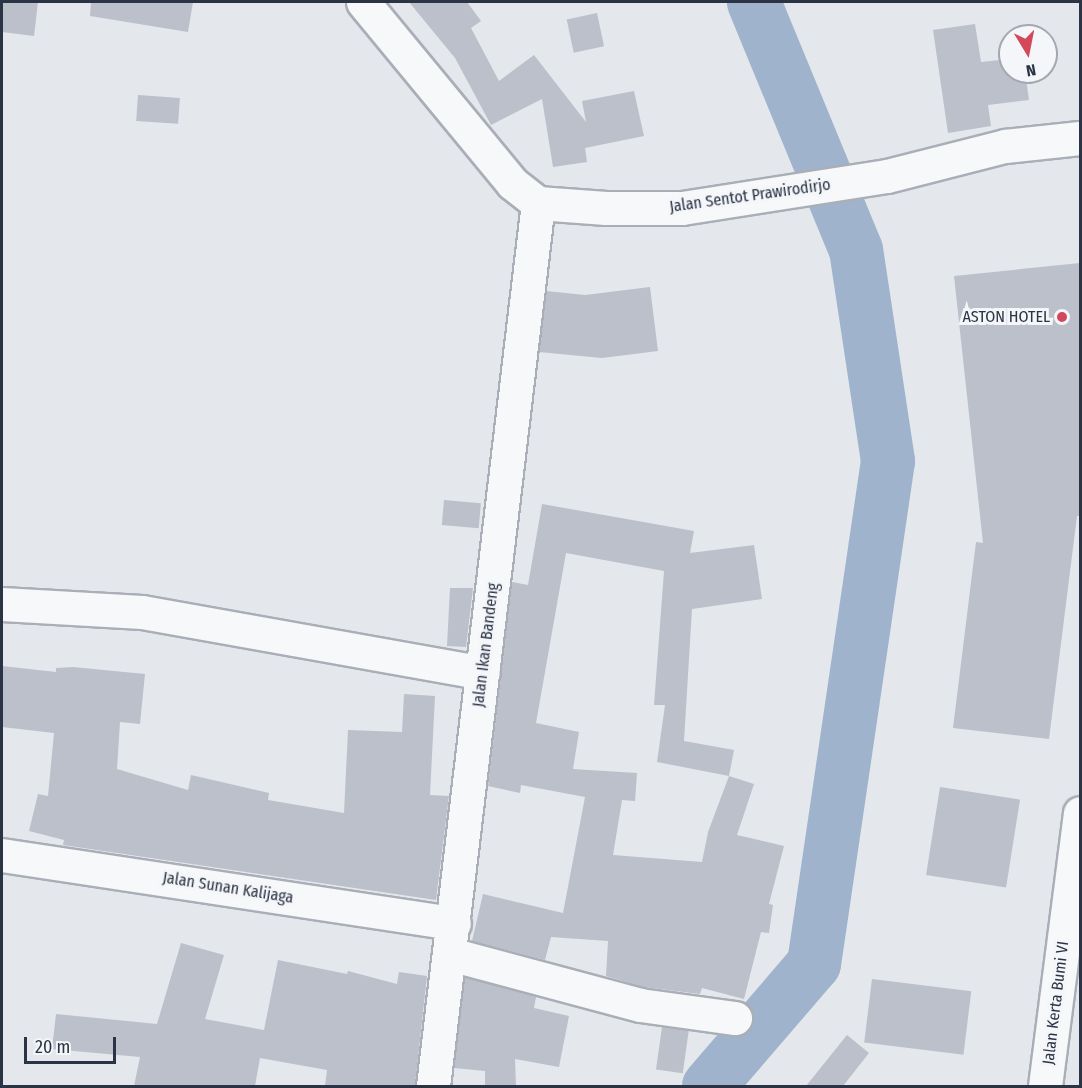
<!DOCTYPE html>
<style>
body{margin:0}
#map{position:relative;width:1082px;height:1088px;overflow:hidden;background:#e4e7ec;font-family:"Fira Sans Condensed",sans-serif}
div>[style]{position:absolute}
.river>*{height:54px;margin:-27px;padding:0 27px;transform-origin:27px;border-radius:27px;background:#9fb4cc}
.building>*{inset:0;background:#bbc0ca;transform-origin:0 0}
.roads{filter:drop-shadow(2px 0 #a9aeb7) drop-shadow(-2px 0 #a9aeb7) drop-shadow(0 2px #a9aeb7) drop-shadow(0 -2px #a9aeb7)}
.minor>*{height:33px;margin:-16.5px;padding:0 16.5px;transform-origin:16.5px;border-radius:16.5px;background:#f7f8fa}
.dots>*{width:16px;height:16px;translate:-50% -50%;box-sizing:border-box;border:3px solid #f4f6f9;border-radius:50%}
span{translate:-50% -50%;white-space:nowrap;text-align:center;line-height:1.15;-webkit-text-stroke:6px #f4f6f9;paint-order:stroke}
.street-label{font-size:16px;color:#2b3445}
.poi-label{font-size:16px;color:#2b3445}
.right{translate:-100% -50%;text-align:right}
.frame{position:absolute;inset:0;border:3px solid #2b3445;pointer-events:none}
.north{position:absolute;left:998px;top:24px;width:60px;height:60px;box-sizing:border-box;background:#f4f6f9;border:2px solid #a4a8b1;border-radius:50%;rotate:170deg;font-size:16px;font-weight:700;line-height:24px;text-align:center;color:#2b3445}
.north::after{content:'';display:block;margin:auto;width:21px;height:27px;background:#d1495b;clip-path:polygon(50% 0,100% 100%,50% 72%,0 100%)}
.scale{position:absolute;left:24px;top:1037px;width:92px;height:27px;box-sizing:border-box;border:3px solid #2b3445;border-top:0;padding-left:8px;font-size:18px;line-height:21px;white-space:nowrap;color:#2b3445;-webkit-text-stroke:4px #f4f6f9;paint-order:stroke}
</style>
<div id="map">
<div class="river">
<div style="left:709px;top:1086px;width:161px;rotate:-49.3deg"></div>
<div style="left:814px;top:964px;width:508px;rotate:-81.63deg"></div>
<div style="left:888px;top:461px;width:213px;rotate:-98.6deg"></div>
<div style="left:856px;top:250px;width:268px;rotate:-112.4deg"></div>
</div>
<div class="building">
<div style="clip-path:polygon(2px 2px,38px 2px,34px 36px,2px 32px)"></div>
<div style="clip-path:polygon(91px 2px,193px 2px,188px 32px,90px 16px)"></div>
<div style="clip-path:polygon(409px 2px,467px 2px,481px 21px,471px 28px,499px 81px,534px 55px,586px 122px,582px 101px,634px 91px,644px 136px,585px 148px,587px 162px,553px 167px,542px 99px,491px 125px,455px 58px)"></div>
<div style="left:597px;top:13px;width:34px;height:31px;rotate:78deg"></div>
<div style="clip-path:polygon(975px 24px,981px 62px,1010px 59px,1010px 72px,1025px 72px,1029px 100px,988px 105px,991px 126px,948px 133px,933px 30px)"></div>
<div style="left:138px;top:95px;width:42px;height:26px;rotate:4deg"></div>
<div style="clip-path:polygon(1080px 263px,1080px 516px,1077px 516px,1049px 739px,953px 728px,976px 542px,983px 543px,954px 276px)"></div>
<div style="clip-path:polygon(650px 287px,658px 351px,602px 358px,539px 352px,546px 291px,585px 295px)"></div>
<div style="left:444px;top:500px;width:37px;height:25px;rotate:5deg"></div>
<div style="clip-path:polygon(evenodd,542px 504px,694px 531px,690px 553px,754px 545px,762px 599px,692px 609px,684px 741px,734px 750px,729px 776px,754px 784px,737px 835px,784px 846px,769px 904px,773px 905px,769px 933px,761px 932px,744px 999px,702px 988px,700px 994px,644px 987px,606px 976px,608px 941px,551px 937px,545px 960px,472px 941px,483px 894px,563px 913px,585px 797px,521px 785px,520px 793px,488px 786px,512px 582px,528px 585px,542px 504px,566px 553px,664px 571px,654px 705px,665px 705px,657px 762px,729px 776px,708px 832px,702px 862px,613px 855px,622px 800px,635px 801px,637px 773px,573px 769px,579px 732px,536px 723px,566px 553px)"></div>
<div style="clip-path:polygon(450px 588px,473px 588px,466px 647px,447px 646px)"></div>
<div style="clip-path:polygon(2px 666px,56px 672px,56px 668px,73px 667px,145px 674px,140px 724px,120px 722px,117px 769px,188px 790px,191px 775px,269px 793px,268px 800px,344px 813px,348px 730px,402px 732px,404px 694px,435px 696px,430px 795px,449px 796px,436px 900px,63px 845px,64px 840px,29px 831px,38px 794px,48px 796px,54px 733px,2px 727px)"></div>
<div style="left:940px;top:787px;width:81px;height:89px;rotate:9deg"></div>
<div style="clip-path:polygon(181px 943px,224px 955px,205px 1019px,264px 1030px,278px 960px,347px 974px,348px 971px,397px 984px,399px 972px,427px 976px,415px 1086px,325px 1086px,327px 1070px,260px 1058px,255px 1086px,134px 1086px,140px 1057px,52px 1049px,56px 1014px,157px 1024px)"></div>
<div style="clip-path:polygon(465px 977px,536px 997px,534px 1008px,569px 1016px,559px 1067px,515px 1059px,516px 1086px,485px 1086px,485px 1071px,454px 1068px)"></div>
<div style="left:872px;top:979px;width:100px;height:64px;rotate:7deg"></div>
<div style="left:662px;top:1027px;width:27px;height:43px;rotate:8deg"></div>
<div style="clip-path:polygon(847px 1035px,869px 1053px,843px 1086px,806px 1086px)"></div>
</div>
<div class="roads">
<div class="minor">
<div style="left:363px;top:2px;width:234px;rotate:50.5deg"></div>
<div style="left:512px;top:183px;width:33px;rotate:38deg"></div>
<div style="left:538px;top:203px;width:68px;rotate:4.2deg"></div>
<div style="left:606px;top:208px;width:76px"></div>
<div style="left:682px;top:208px;width:207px;rotate:-8.9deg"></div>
<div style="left:887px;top:176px;width:122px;rotate:-14.3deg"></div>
<div style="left:1005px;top:146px;width:75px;rotate:-6.1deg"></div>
<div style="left:2px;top:604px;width:140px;rotate:3.3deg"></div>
<div style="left:142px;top:612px;width:346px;rotate:10.1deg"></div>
<div style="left:2px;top:855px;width:457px;rotate:8.6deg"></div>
<div style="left:450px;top:954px;width:197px;rotate:15deg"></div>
<div style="left:640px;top:1005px;width:96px;rotate:7.8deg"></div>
<div style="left:433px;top:1086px;width:889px;rotate:-83.22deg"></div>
<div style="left:1045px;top:1086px;width:275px;rotate:-82.7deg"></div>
</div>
</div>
<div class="dots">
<div style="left:1062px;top:317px;background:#d1495b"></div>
</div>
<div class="street-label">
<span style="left:750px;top:196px;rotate:-8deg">Jalan Sentot Prawirodirjo</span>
<span style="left:486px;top:645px;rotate:-83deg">Jalan Ikan Bandeng</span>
<span style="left:228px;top:888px;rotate:9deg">Jalan Sunan Kalijaga</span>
<span style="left:1056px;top:1003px;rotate:-83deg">Jalan Kerta Bumi VI</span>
</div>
<div class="poi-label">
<span class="right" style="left:1050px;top:317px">ASTON HOTEL</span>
</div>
<div class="frame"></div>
<div class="north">N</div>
<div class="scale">20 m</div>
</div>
